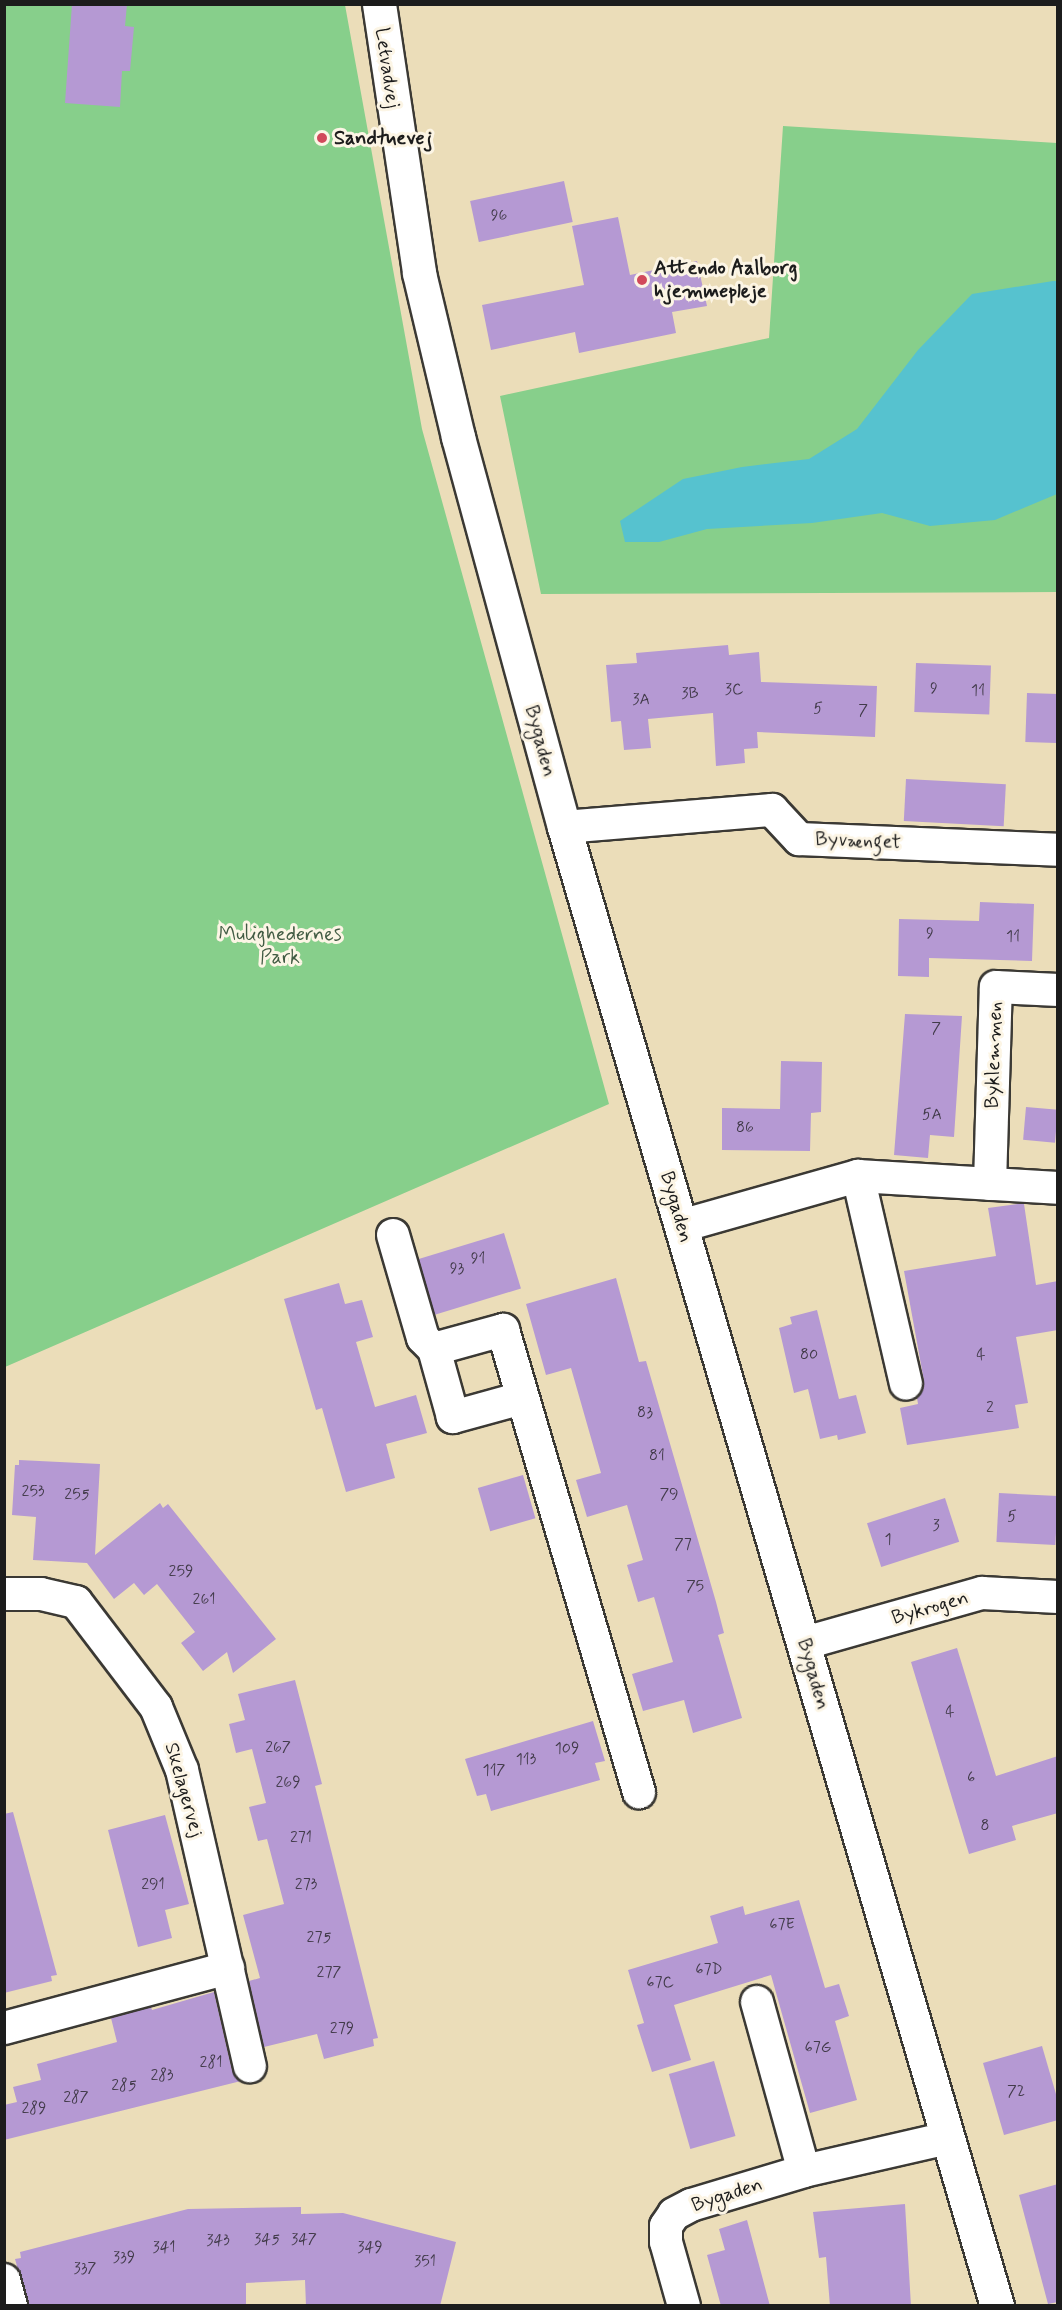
<!DOCTYPE html>
<meta charset="utf-8">
<style>
body{margin:0}
#map{position:relative;width:1062px;height:2310px;overflow:hidden;background:#ebddb9;font-family:Mynerve,sans-serif}
div>[style]{position:absolute}
.green>*{inset:0;background:#87cf8b}
.water>*{inset:0;background:#56c2cf}
.building>*{inset:0;background:#b599d3;transform-origin:0 0}
.roads{filter:drop-shadow(2px 0 #3b3934) drop-shadow(-2px 0 #3b3934) drop-shadow(0 2px #3b3934) drop-shadow(0 -2px #3b3934)}
.minor>*{height:32px;margin:-16px;padding:0 16px;transform-origin:16px;border-radius:16px;background:#fff}
.tertiary>*{height:33px;margin:-16.5px;padding:0 16.5px;transform-origin:16.5px;border-radius:16.5px;background:#fff}
.dots>*{width:16px;height:16px;translate:-50% -50%;box-sizing:border-box;border:3px solid #fcf5e5;border-radius:50%}
span{translate:-50% -50%;white-space:nowrap;text-align:center;line-height:1.15;-webkit-text-stroke:6px #fcf5e5;paint-order:stroke}
.number-label{font-size:16px;color:#423b4a}
.number-label span{-webkit-text-stroke-width:0}
.street-label{font-size:20px;color:#1c1c1c}
.poi-label{font-size:20px;color:#1c1c1c;font-weight:700}
.left{translate:0 -50%;text-align:left}
.park-label{font-size:20px;color:#415b43}
.frame{position:absolute;inset:0;border:6px solid #1c1c1c;pointer-events:none}
</style>
<div id="map">
<div class="green">
<div style="clip-path:polygon(5px 5px,345px 5px,422px 429px,609px 1104px,5px 1367px)"></div>
<div style="clip-path:polygon(783px 126px,1057px 143px,1057px 592px,541px 594px,500px 396px,769px 338px)"></div>
</div>
<div class="water">
<div style="clip-path:polygon(1053px 281px,1058px 281px,1057px 494px,995px 520px,930px 526px,882px 513px,812px 523px,707px 529px,659px 542px,625px 542px,620px 521px,683px 479px,742px 467px,809px 459px,857px 429px,918px 350px,972px 294px)"></div>
</div>
<div class="building">
<div style="clip-path:polygon(72px 4px,127px 4px,125px 26px,134px 27px,130px 71px,122px 71px,120px 107px,65px 103px)"></div>
<div style="left:564px;top:181px;width:42px;height:96px;rotate:78deg"></div>
<div style="clip-path:polygon(618px 217px,630px 275px,697px 261px,707px 306px,672px 312px,676px 333px,579px 353px,575px 332px,491px 350px,482px 305px,584px 285px,572px 226px)"></div>
<div style="clip-path:polygon(728px 645px,729px 655px,759px 652px,761px 682px,877px 686px,875px 737px,757px 732px,758px 748px,744px 749px,745px 763px,716px 766px,713px 713px,648px 719px,651px 748px,624px 750px,621px 721px,611px 722px,606px 665px,637px 663px,636px 653px)"></div>
<div style="left:916px;top:663px;width:75px;height:49px;rotate:2deg"></div>
<div style="left:1027px;top:693px;width:31px;height:49px;rotate:2deg"></div>
<div style="left:906px;top:779px;width:100px;height:42px;rotate:3deg"></div>
<div style="clip-path:polygon(980px 902px,1034px 904px,1032px 961px,929px 958px,929px 977px,898px 976px,899px 919px,979px 921px)"></div>
<div style="clip-path:polygon(905px 1014px,962px 1016px,954px 1137px,930px 1135px,928px 1158px,894px 1155px)"></div>
<div style="clip-path:polygon(781px 1061px,822px 1062px,821px 1112px,811px 1113px,810px 1151px,722px 1150px,722px 1108px,780px 1109px)"></div>
<div style="left:1026px;top:1107px;width:32px;height:33px;rotate:5deg"></div>
<div style="clip-path:polygon(1018px 1204px,1024px 1204px,1036px 1285px,1058px 1281px,1058px 1330px,1016px 1337px,1028px 1403px,1015px 1405px,1019px 1428px,907px 1445px,900px 1408px,918px 1404px,917px 1398px,923px 1390px,924px 1381px,904px 1271px,996px 1256px,988px 1208px)"></div>
<div style="left:504px;top:1233px;width:58px;height:90px;rotate:73deg"></div>
<div style="clip-path:polygon(616px 1278px,639px 1362px,646px 1361px,716px 1602px,724px 1633px,718px 1635px,742px 1718px,693px 1733px,684px 1700px,643px 1711px,632px 1674px,673px 1662px,654px 1597px,638px 1602px,627px 1565px,643px 1560px,627px 1505px,587px 1517px,576px 1480px,601px 1473px,571px 1368px,546px 1375px,526px 1304px)"></div>
<div style="clip-path:polygon(339px 1283px,345px 1304px,362px 1300px,373px 1337px,356px 1342px,375px 1407px,416px 1395px,427px 1433px,386px 1444px,395px 1478px,346px 1492px,322px 1408px,316px 1410px,284px 1299px)"></div>
<div style="clip-path:polygon(817px 1310px,839px 1399px,856px 1395px,866px 1433px,838px 1440px,837px 1435px,820px 1439px,808px 1389px,794px 1393px,779px 1328px,792px 1324px,790px 1317px)"></div>
<div style="clip-path:polygon(19px 1460px,100px 1464px,95px 1555px,160px 1503px,163px 1508px,168px 1504px,276px 1639px,233px 1673px,227px 1652px,203px 1671px,181px 1643px,195px 1632px,157px 1584px,144px 1595px,134px 1583px,114px 1599px,87px 1563px,33px 1560px,36px 1517px,12px 1515px,15px 1465px,19px 1465px)"></div>
<div style="left:523px;top:1475px;width:45px;height:47px;rotate:74deg"></div>
<div style="left:999px;top:1493px;width:59px;height:49px;rotate:3deg"></div>
<div style="left:945px;top:1498px;width:46px;height:82px;rotate:72deg"></div>
<div style="clip-path:polygon(957px 1648px,996px 1776px,1058px 1756px,1058px 1813px,1012px 1826px,1016px 1840px,969px 1854px,911px 1662px)"></div>
<div style="clip-path:polygon(295px 1680px,322px 1784px,315px 1786px,378px 2038px,373px 2039px,374px 2046px,324px 2059px,317px 2034px,264px 2047px,249px 1981px,260px 1978px,243px 1915px,284px 1904px,267px 1839px,258px 1841px,249px 1807px,266px 1803px,252px 1749px,236px 1753px,229px 1724px,245px 1720px,238px 1694px)"></div>
<div style="clip-path:polygon(593px 1721px,605px 1761px,595px 1763px,600px 1780px,491px 1811px,486px 1794px,477px 1796px,465px 1759px)"></div>
<div style="clip-path:polygon(13px 1812px,57px 1975px,51px 1976px,52px 1981px,4px 1993px,4px 1814px)"></div>
<div style="clip-path:polygon(165px 1815px,189px 1904px,165px 1910px,172px 1938px,138px 1947px,108px 1830px)"></div>
<div style="clip-path:polygon(799px 1900px,825px 1988px,839px 1984px,849px 2016px,835px 2021px,857px 2100px,810px 2113px,771px 1975px,674px 2005px,691px 2060px,652px 2072px,637px 2025px,644px 2023px,628px 1970px,718px 1943px,710px 1916px,743px 1906px,745px 1915px)"></div>
<div style="clip-path:polygon(214px 1992px,232px 2070px,241px 2081px,4px 2140px,4px 2105px,17px 2102px,13px 2087px,41px 2080px,37px 2064px,117px 2042px,111px 2018px,151px 2007px,152px 2010px)"></div>
<div style="clip-path:polygon(1042px 2046px,1058px 2101px,1058px 2120px,1004px 2135px,983px 2063px)"></div>
<div style="left:714px;top:2061px;width:78px;height:47px;rotate:74deg"></div>
<div style="clip-path:polygon(1058px 2184px,1058px 2302px,1048px 2304px,1019px 2195px)"></div>
<div style="clip-path:polygon(905px 2204px,911px 2306px,830px 2306px,826px 2257px,819px 2258px,813px 2212px)"></div>
<div style="clip-path:polygon(301px 2207px,301px 2214px,343px 2213px,456px 2242px,440px 2306px,306px 2306px,305px 2280px,246px 2283px,246px 2306px,28px 2306px,15px 2259px,21px 2258px,20px 2252px,188px 2209px)"></div>
<div style="clip-path:polygon(747px 2220px,770px 2306px,721px 2306px,707px 2255px,725px 2250px,719px 2229px)"></div>
</div>
<div class="roads">
<div class="minor">
<div style="left:564px;top:827px;width:209px;rotate:-4.7deg"></div>
<div style="left:772px;top:810px;width:40px;rotate:47deg"></div>
<div style="left:799px;top:839px;width:259px;rotate:2.4deg"></div>
<div style="left:858px;top:1176px;width:213px;rotate:77deg"></div>
<div style="left:990px;top:1184px;width:197px;rotate:-88.3deg"></div>
<div style="left:996px;top:987px;width:62px;rotate:2.8deg"></div>
<div style="left:681px;top:1226px;width:184px;rotate:-15.8deg"></div>
<div style="left:858px;top:1176px;width:200px;rotate:3.4deg"></div>
<div style="left:393px;top:1235px;width:107px;rotate:73.8deg"></div>
<div style="left:423px;top:1338px;width:16px;rotate:45deg"></div>
<div style="left:522px;top:1398px;width:72px;rotate:164.6deg"></div>
<div style="left:453px;top:1417px;width:71px;rotate:-105.6deg"></div>
<div style="left:434px;top:1349px;width:72px;rotate:-15.4deg"></div>
<div style="left:503px;top:1330px;width:482px;rotate:73.6deg"></div>
<div style="left:4px;top:1594px;width:37px"></div>
<div style="left:41px;top:1594px;width:36px;rotate:13deg"></div>
<div style="left:76px;top:1602px;width:132px;rotate:52.7deg"></div>
<div style="left:156px;top:1707px;width:68px;rotate:67.6deg"></div>
<div style="left:182px;top:1770px;width:304px;rotate:77.1deg"></div>
<div style="left:805px;top:1643px;width:184px;rotate:-15.8deg"></div>
<div style="left:982px;top:1593px;width:76px;rotate:3deg"></div>
<div style="left:757px;top:2002px;width:175px;rotate:74.5deg"></div>
<div style="left:4px;top:2028px;width:232px;rotate:-15deg"></div>
<div style="left:4px;top:2280px;width:27px;rotate:75deg"></div>
<div style="left:684px;top:2306px;width:66px;rotate:-105.7deg"></div>
<div style="left:666px;top:2242px;width:16px;rotate:-90deg"></div>
<div style="left:666px;top:2226px;width:14px;rotate:-56deg"></div>
<div style="left:674px;top:2214px;width:19px;rotate:-28deg"></div>
<div style="left:691px;top:2205px;width:118px;rotate:-16.7deg"></div>
<div style="left:804px;top:2171px;width:148px;rotate:-12.9deg"></div>
</div>
<div class="tertiary">
<div style="left:379px;top:4px;width:272px;rotate:81.5deg"></div>
<div style="left:419px;top:273px;width:169px;rotate:76.6deg"></div>
<div style="left:458px;top:437px;width:404px;rotate:74.8deg"></div>
<div style="left:564px;top:827px;width:1541px;rotate:73.68deg"></div>
</div>
</div>
<div class="dots">
<div style="left:322px;top:138px;background:#d1495b"></div>
<div style="left:642px;top:280px;background:#d1495b"></div>
</div>
<div class="number-label">
<span style="left:499px;top:216px">96</span>
<span style="left:934px;top:689px">9</span>
<span style="left:734px;top:690px">3C</span>
<span style="left:978px;top:691px">11</span>
<span style="left:690px;top:694px">3B</span>
<span style="left:641px;top:700px">3A</span>
<span style="left:818px;top:709px">5</span>
<span style="left:863px;top:711px">7</span>
<span style="left:930px;top:934px">9</span>
<span style="left:1013px;top:937px">11</span>
<span style="left:936px;top:1029px">7</span>
<span style="left:932px;top:1115px">5A</span>
<span style="left:745px;top:1128px">86</span>
<span style="left:478px;top:1259px">91</span>
<span style="left:457px;top:1269px">93</span>
<span style="left:809px;top:1355px">80</span>
<span style="left:981px;top:1355px">4</span>
<span style="left:990px;top:1408px">2</span>
<span style="left:645px;top:1413px">83</span>
<span style="left:657px;top:1456px">81</span>
<span style="left:33px;top:1492px">253</span>
<span style="left:77px;top:1495px">255</span>
<span style="left:669px;top:1495px">79</span>
<span style="left:1012px;top:1517px">5</span>
<span style="left:936px;top:1526px">3</span>
<span style="left:888px;top:1540px">1</span>
<span style="left:683px;top:1545px">77</span>
<span style="left:181px;top:1572px">259</span>
<span style="left:695px;top:1587px">75</span>
<span style="left:204px;top:1600px">261</span>
<span style="left:950px;top:1712px">4</span>
<span style="left:278px;top:1748px">267</span>
<span style="left:567px;top:1749px">109</span>
<span style="left:526px;top:1760px">113</span>
<span style="left:494px;top:1771px">117</span>
<span style="left:971px;top:1778px">6</span>
<span style="left:288px;top:1783px">269</span>
<span style="left:985px;top:1826px">8</span>
<span style="left:301px;top:1838px">271</span>
<span style="left:153px;top:1885px">291</span>
<span style="left:306px;top:1885px">273</span>
<span style="left:782px;top:1925px">67E</span>
<span style="left:319px;top:1938px">275</span>
<span style="left:709px;top:1970px">67D</span>
<span style="left:329px;top:1973px">277</span>
<span style="left:660px;top:1983px">67C</span>
<span style="left:342px;top:2029px">279</span>
<span style="left:818px;top:2048px">67G</span>
<span style="left:211px;top:2063px">281</span>
<span style="left:162px;top:2076px">283</span>
<span style="left:124px;top:2086px">285</span>
<span style="left:1016px;top:2092px">72</span>
<span style="left:76px;top:2098px">287</span>
<span style="left:34px;top:2109px">289</span>
<span style="left:267px;top:2240px">345</span>
<span style="left:304px;top:2240px">347</span>
<span style="left:218px;top:2241px">343</span>
<span style="left:164px;top:2248px">341</span>
<span style="left:370px;top:2248px">349</span>
<span style="left:124px;top:2258px">339</span>
<span style="left:425px;top:2262px">351</span>
<span style="left:85px;top:2269px">337</span>
</div>
<div class="street-label">
<span style="left:387px;top:68px;rotate:82deg">Letvadvej</span>
<span style="left:540px;top:741px;rotate:75deg">Bygaden</span>
<span style="left:858px;top:841px;rotate:2deg">Byvænget</span>
<span style="left:994px;top:1055px;rotate:-88deg">Byklemmen</span>
<span style="left:676px;top:1207px;rotate:74deg">Bygaden</span>
<span style="left:930px;top:1608px;rotate:-16deg">Bykrogen</span>
<span style="left:813px;top:1674px;rotate:74deg">Bygaden</span>
<span style="left:184px;top:1790px;rotate:74deg">Skelagervej</span>
<span style="left:727px;top:2195px;rotate:-18deg">Bygaden</span>
</div>
<div class="poi-label">
<span class="left" style="left:334px;top:138px">Sandtuevej</span>
<span class="left" style="left:654px;top:280px">Attendo Aalborg<br>hjemmepleje</span>
</div>
<div class="park-label">
<span style="left:280px;top:946px">Mulighedernes<br>Park</span>
</div>
<div class="frame"></div>
</div>
